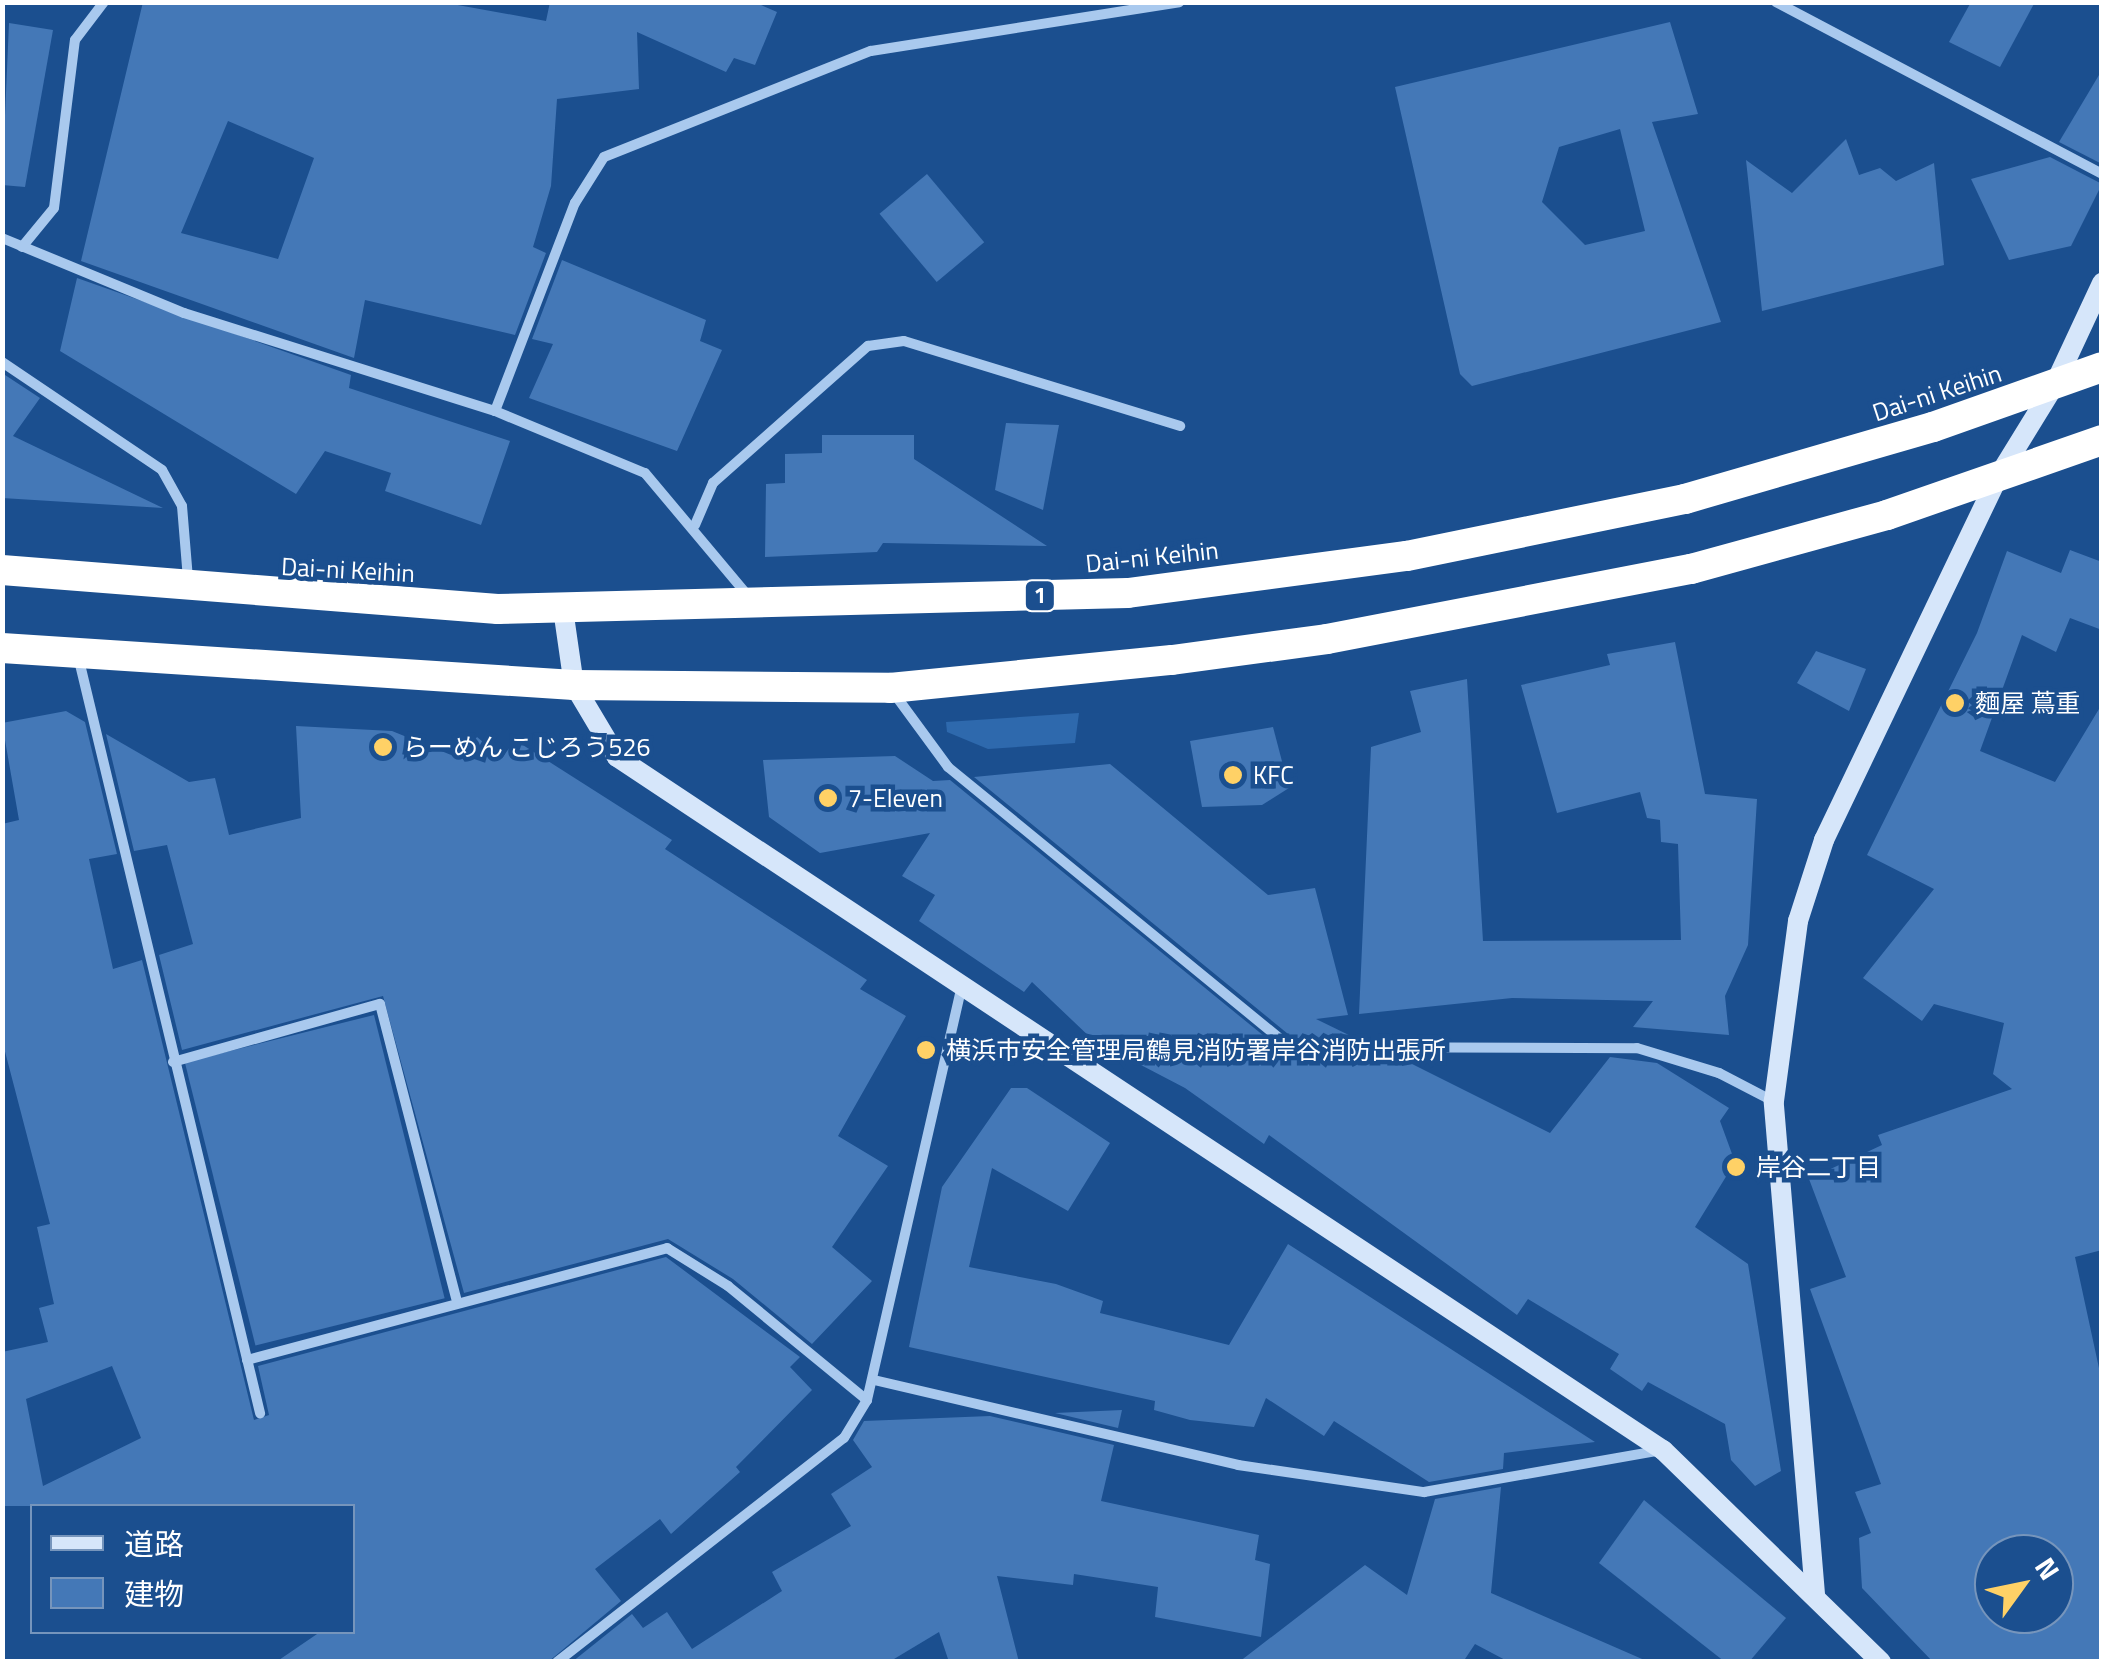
<!DOCTYPE html>
<meta charset="utf-8">
<style>
body{margin:0}
#map{position:relative;width:2104px;height:1664px;overflow:hidden;background:#1b4f8f;font-family:"Titillium Web","Noto Sans JP",sans-serif}
div>[style]{position:absolute}
.green>*{inset:0;background:#2e69ad}
.building>*{inset:0;background:#4478b7;transform-origin:0 0}
.street>*{height:10px;margin:-5px;padding:0 5px;transform-origin:5px;border-radius:5px;background:#a9c9ee}
.secondary>*{height:20px;margin:-10px;padding:0 10px;transform-origin:10px;border-radius:10px;background:#d6e6fa}
.highway>*{height:30px;margin:-15px;padding:0 15px;transform-origin:15px;border-radius:15px;background:#fff}
.dots>*{width:28px;height:28px;translate:-50% -50%;box-sizing:border-box;border:5px solid #1b4f8f;border-radius:50%}
span{translate:-50% -50%;white-space:nowrap;text-align:center;line-height:1.15;-webkit-text-stroke:9px #1b4f8f;paint-order:stroke}
.shield-label span{padding:2px 8px;background:#1b4f8f;border:2px solid;border-radius:8px;-webkit-text-stroke-width:0}
.shield-label{font-size:22px;color:#fff;font-weight:700}
.street-label{font-size:25px;color:#fff}
.poi-label{font-size:25px;color:#fff}
.left{translate:0 -50%;text-align:left}
.frame{position:absolute;inset:0;border:5px solid #fff;pointer-events:none}
.legend{position:absolute;left:30px;top:1504px;width:325px;height:130px;box-sizing:border-box;background:#1b4f8f;border:2px solid #7695bc;margin:0;padding:12px 18px;list-style:none;font-size:30px;color:#fff}
.legend li{display:flex;align-items:center;gap:20px;height:50px}
.legend b{width:50px;border:2px solid #7695bc}
.north{position:absolute;left:1974px;top:1534px;width:100px;height:100px;box-sizing:border-box;background:#1b4f8f;border:2px solid #7695bc;border-radius:50%;rotate:57deg;font-size:28px;font-weight:700;line-height:40px;text-align:center;color:#fff}
.north::after{content:'';display:block;margin:auto;width:35px;height:45px;background:#ffd166;clip-path:polygon(50% 0,100% 100%,50% 72%,0 100%)}
</style>
<div id="map">
<div class="green">
<div style="clip-path:polygon(1079px 713px,1075px 743px,988px 749px,947px 732px,946px 722px)"></div>
</div>
<div class="building">
<div style="clip-path:polygon(evenodd,143px 2px,441px 2px,546px 21px,550px 2px,754px 2px,777px 12px,755px 65px,734px 58px,726px 72px,637px 32px,639px 89px,557px 99px,551px 186px,533px 247px,546px 253px,515px 335px,365px 300px,354px 358px,81px 261px,143px 2px,228px 121px,314px 158px,278px 259px,181px 233px,228px 121px)"></div>
<div style="clip-path:polygon(1971px 2px,2035px 2px,2000px 67px,1949px 42px)"></div>
<div style="clip-path:polygon(evenodd,1670px 22px,1698px 114px,1652px 122px,1721px 322px,1472px 386px,1460px 374px,1395px 87px,1670px 22px,1620px 129px,1645px 231px,1585px 245px,1542px 202px,1559px 147px,1620px 129px)"></div>
<div style="clip-path:polygon(9px 23px,53px 30px,25px 187px,2px 185px)"></div>
<div style="clip-path:polygon(2102px 70px,2102px 164px,2059px 142px)"></div>
<div style="clip-path:polygon(1846px 139px,1859px 175px,1880px 168px,1896px 181px,1934px 163px,1944px 265px,1762px 311px,1746px 160px,1792px 193px)"></div>
<div style="clip-path:polygon(2050px 157px,2102px 184px,2071px 246px,2009px 260px,1971px 179px)"></div>
<div style="left:927px;top:174px;width:89px;height:62px;rotate:50deg"></div>
<div style="clip-path:polygon(562px 260px,706px 320px,700px 341px,722px 350px,677px 451px,529px 398px,553px 344px,532px 339px)"></div>
<div style="clip-path:polygon(77px 278px,351px 375px,349px 388px,510px 441px,481px 525px,385px 491px,391px 473px,325px 451px,296px 494px,60px 351px)"></div>
<div style="clip-path:polygon(2px 373px,40px 398px,13px 436px,163px 508px,2px 498px)"></div>
<div style="clip-path:polygon(1006px 423px,1059px 425px,1043px 510px,995px 490px)"></div>
<div style="clip-path:polygon(822px 435px,914px 435px,914px 459px,1047px 546px,883px 543px,877px 552px,765px 557px,766px 484px,785px 483px,785px 454px,822px 453px)"></div>
<div style="clip-path:polygon(evenodd,2070px 550px,2102px 562px,2102px 630px,2070px 618px,2056px 652px,2022px 635px,1980px 751px,2055px 782px,2102px 704px,2102px 1250px,2075px 1257px,2102px 1382px,2102px 1662px,1933px 1662px,1862px 1588px,1859px 1538px,1871px 1533px,1855px 1492px,1881px 1484px,1810px 1289px,1846px 1277px,1809px 1179px,1882px 1145px,1878px 1135px,2012px 1089px,1993px 1074px,2004px 1023px,1934px 1004px,1922px 1021px,1863px 978px,1934px 889px,1867px 855px,1977px 633px,2007px 551px,2061px 573px,2070px 550px,1994px 1554px,2054px 1554px,2054px 1614px,1994px 1614px,1994px 1554px)"></div>
<div style="clip-path:polygon(1675px 642px,1705px 794px,1757px 799px,1748px 945px,1725px 996px,1729px 1035px,1633px 1027px,1653px 1001px,1512px 998px,1359px 1014px,1371px 747px,1421px 732px,1410px 691px,1467px 679px,1483px 941px,1681px 940px,1678px 844px,1661px 842px,1660px 820px,1647px 818px,1640px 792px,1557px 813px,1521px 685px,1610px 665px,1607px 654px)"></div>
<div style="clip-path:polygon(1816px 651px,1866px 669px,1849px 711px,1797px 683px)"></div>
<div style="clip-path:polygon(evenodd,66px 711px,85px 722px,117px 854px,89px 859px,113px 969px,142px 960px,254px 1420px,269px 1415px,258px 1366px,666px 1257px,800px 1357px,790px 1367px,812px 1390px,736px 1467px,740px 1472px,671px 1534px,660px 1519px,595px 1569px,621px 1601px,548px 1662px,276px 1662px,320px 1632px,352px 1632px,352px 1506px,2px 1506px,2px 1352px,48px 1342px,39px 1308px,54px 1304px,37px 1227px,50px 1224px,2px 1040px,2px 824px,19px 820px,2px 723px,66px 711px,112px 1366px,141px 1438px,43px 1486px,26px 1399px,112px 1366px)"></div>
<div style="clip-path:polygon(296px 726px,392px 731px,461px 759px,477px 737px,502px 758px,515px 740px,672px 840px,665px 849px,867px 980px,860px 989px,906px 1016px,838px 1136px,888px 1166px,832px 1247px,872px 1281px,812px 1344px,733px 1279px,668px 1239px,464px 1293px,383px 996px,182px 1050px,159px 955px,193px 944px,167px 845px,134px 851px,106px 734px,189px 782px,215px 778px,229px 835px,301px 818px)"></div>
<div style="clip-path:polygon(1273px 727px,1289px 788px,1262px 805px,1202px 807px,1190px 741px)"></div>
<div style="clip-path:polygon(895px 756px,933px 781px,950px 780px,1286px 1054px,1396px 1056px,1550px 1133px,1610px 1057px,1657px 1063px,1729px 1108px,1720px 1121px,1735px 1162px,1695px 1227px,1748px 1264px,1781px 1471px,1755px 1486px,1731px 1460px,1725px 1424px,1648px 1382px,1642px 1391px,1610px 1369px,1619px 1354px,1528px 1299px,1517px 1315px,1269px 1135px,1264px 1144px,1185px 1088px,1093px 1040px,1032px 982px,1024px 992px,919px 921px,935px 895px,902px 876px,930px 833px,820px 853px,769px 817px,763px 760px)"></div>
<div style="clip-path:polygon(1110px 764px,1268px 895px,1315px 888px,1348px 1015px,1316px 1019px,1355px 1038px,1293px 1038px,974px 777px)"></div>
<div style="left:374px;top:1015px;width:292px;height:195px;rotate:76deg"></div>
<div style="clip-path:polygon(1011px 1088px,1027px 1088px,1110px 1143px,1068px 1211px,992px 1168px,969px 1267px,1056px 1284px,1103px 1301px,1100px 1313px,1229px 1345px,1288px 1244px,1595px 1442px,1504px 1453px,1503px 1469px,1429px 1482px,1334px 1421px,1324px 1436px,1266px 1398px,1254px 1427px,1190px 1420px,1154px 1410px,1155px 1401px,909px 1347px,942px 1187px)"></div>
<div style="clip-path:polygon(1122px 1410px,1118px 1428px,1055px 1413px)"></div>
<div style="clip-path:polygon(990px 1416px,1114px 1445px,1101px 1501px,1259px 1535px,1255px 1560px,1270px 1564px,1261px 1637px,1155px 1617px,1158px 1587px,1074px 1574px,1073px 1585px,997px 1576px,1019px 1662px,949px 1662px,939px 1632px,889px 1662px,572px 1662px,632px 1614px,643px 1628px,667px 1612px,692px 1649px,782px 1591px,772px 1572px,851px 1526px,831px 1494px,872px 1467px,853px 1440px,864px 1421px)"></div>
<div style="clip-path:polygon(1501px 1487px,1491px 1593px,1649px 1662px,1509px 1662px,1475px 1644px,1463px 1662px,1239px 1662px,1365px 1565px,1407px 1595px,1435px 1499px)"></div>
<div style="clip-path:polygon(1644px 1500px,1786px 1618px,1749px 1662px,1725px 1662px,1599px 1563px)"></div>
</div>
<div class="street">
<div style="left:1776px;top:2px;width:369px;rotate:27.8deg"></div>
<div style="left:2px;top:238px;width:197px;rotate:22.4deg"></div>
<div style="left:184px;top:313px;width:326px;rotate:17.5deg"></div>
<div style="left:495px;top:411px;width:162px;rotate:22.5deg"></div>
<div style="left:645px;top:473px;width:162px;rotate:50deg"></div>
<div style="left:22px;top:247px;width:50px;rotate:-50.6deg"></div>
<div style="left:54px;top:208px;width:169px;rotate:-82.9deg"></div>
<div style="left:75px;top:40px;width:48px;rotate:-52.7deg"></div>
<div style="left:2px;top:362px;width:193px;rotate:34deg"></div>
<div style="left:162px;top:470px;width:41px;rotate:60.9deg"></div>
<div style="left:182px;top:506px;width:73px;rotate:85.3deg"></div>
<div style="left:495px;top:411px;width:223px;rotate:-69deg"></div>
<div style="left:575px;top:203px;width:54px;rotate:-57.8deg"></div>
<div style="left:604px;top:157px;width:287px;rotate:-21.7deg"></div>
<div style="left:871px;top:51px;width:312px;rotate:-9deg"></div>
<div style="left:695px;top:525px;width:46px;rotate:-66.8deg"></div>
<div style="left:713px;top:483px;width:207px;rotate:-41.5deg"></div>
<div style="left:868px;top:346px;width:36px;rotate:-8deg"></div>
<div style="left:904px;top:341px;width:289px;rotate:17.1deg"></div>
<div style="left:78px;top:656px;width:779px;rotate:76.48deg"></div>
<div style="left:893px;top:692px;width:93px;rotate:53.7deg"></div>
<div style="left:948px;top:767px;width:442px;rotate:39.3deg"></div>
<div style="left:1290px;top:1047px;width:347px;rotate:0.2deg"></div>
<div style="left:1637px;top:1048px;width:86px;rotate:17deg"></div>
<div style="left:1719px;top:1073px;width:61px;rotate:27.4deg"></div>
<div style="left:173px;top:1062px;width:215px;rotate:-15.7deg"></div>
<div style="left:380px;top:1004px;width:304px;rotate:75.5deg"></div>
<div style="left:247px;top:1360px;width:435px;rotate:-14.9deg"></div>
<div style="left:667px;top:1248px;width:72px;rotate:31.9deg"></div>
<div style="left:728px;top:1286px;width:180px;rotate:39.4deg"></div>
<div style="left:874px;top:1380px;width:374px;rotate:13.1deg"></div>
<div style="left:1238px;top:1465px;width:188px;rotate:8.3deg"></div>
<div style="left:1424px;top:1492px;width:237px;rotate:-10deg"></div>
<div style="left:557px;top:1662px;width:364px;rotate:-38deg"></div>
<div style="left:844px;top:1438px;width:44px;rotate:-58.8deg"></div>
<div style="left:867px;top:1400px;width:422px;rotate:-77.1deg"></div>
</div>
<div class="secondary">
<div style="left:563px;top:609px;width:77px;rotate:81.8deg"></div>
<div style="left:574px;top:685px;width:84px;rotate:59.2deg"></div>
<div style="left:617px;top:757px;width:1255px;rotate:33.53deg"></div>
<div style="left:1663px;top:1450px;width:304px;rotate:44.2deg"></div>
<div style="left:1815px;top:1594px;width:495px;rotate:-94.8deg"></div>
<div style="left:1774px;top:1101px;width:182px;rotate:-82.4deg"></div>
<div style="left:1798px;top:921px;width:85px;rotate:-72.2deg"></div>
<div style="left:1824px;top:840px;width:403px;rotate:-64.4deg"></div>
<div style="left:1998px;top:477px;width:107px;rotate:-58.4deg"></div>
<div style="left:2054px;top:386px;width:114px;rotate:-65deg"></div>
</div>
<div class="highway">
<div style="left:2px;top:570px;width:497px;rotate:4.5deg"></div>
<div style="left:497px;top:609px;width:631px;rotate:-1.45deg"></div>
<div style="left:1128px;top:593px;width:281px;rotate:-7.6deg"></div>
<div style="left:1407px;top:556px;width:284px;rotate:-11.6deg"></div>
<div style="left:1685px;top:499px;width:258px;rotate:-16.2deg"></div>
<div style="left:1933px;top:427px;width:179px;rotate:-19.5deg"></div>
<div style="left:2px;top:648px;width:573px;rotate:3.7deg"></div>
<div style="left:574px;top:685px;width:316px;rotate:0.5deg"></div>
<div style="left:890px;top:688px;width:283px;rotate:-5.7deg"></div>
<div style="left:1172px;top:660px;width:156px;rotate:-7.7deg"></div>
<div style="left:1327px;top:639px;width:371px;rotate:-10.9deg"></div>
<div style="left:1691px;top:569px;width:203px;rotate:-15.4deg"></div>
<div style="left:1887px;top:515px;width:228px;rotate:-19.2deg"></div>
</div>
<div class="dots">
<div style="left:1955px;top:703px;background:#ffd166"></div>
<div style="left:383px;top:747px;background:#ffd166"></div>
<div style="left:1233px;top:775px;background:#ffd166"></div>
<div style="left:828px;top:798px;background:#ffd166"></div>
<div style="left:926px;top:1050px;background:#ffd166"></div>
<div style="left:1736px;top:1167px;background:#ffd166"></div>
</div>
<div class="shield-label">
<span style="left:1040px;top:596px">1</span>
</div>
<div class="street-label">
<span style="left:1937px;top:393px;rotate:-18deg">Dai-ni Keihin</span>
<span style="left:1152px;top:557px;rotate:-6deg">Dai-ni Keihin</span>
<span style="left:348px;top:570px;rotate:3deg">Dai-ni Keihin</span>
</div>
<div class="poi-label">
<span class="left" style="left:1975px;top:703px">麵屋 蔦重</span>
<span class="left" style="left:403px;top:747px">らーめん こじろう526</span>
<span class="left" style="left:1253px;top:775px">KFC</span>
<span class="left" style="left:848px;top:798px">7-Eleven</span>
<span class="left" style="left:946px;top:1050px">横浜市安全管理局鶴見消防署岸谷消防出張所</span>
<span class="left" style="left:1756px;top:1167px">岸谷二丁目</span>
</div>
<div class="frame"></div>
<ul class="legend">
<li><b style="height:12px;background:#d6e6fa"></b>道路</li>
<li><b style="height:28px;background:#4478b7"></b>建物</li>
</ul>
<div class="north">N</div>
</div>
